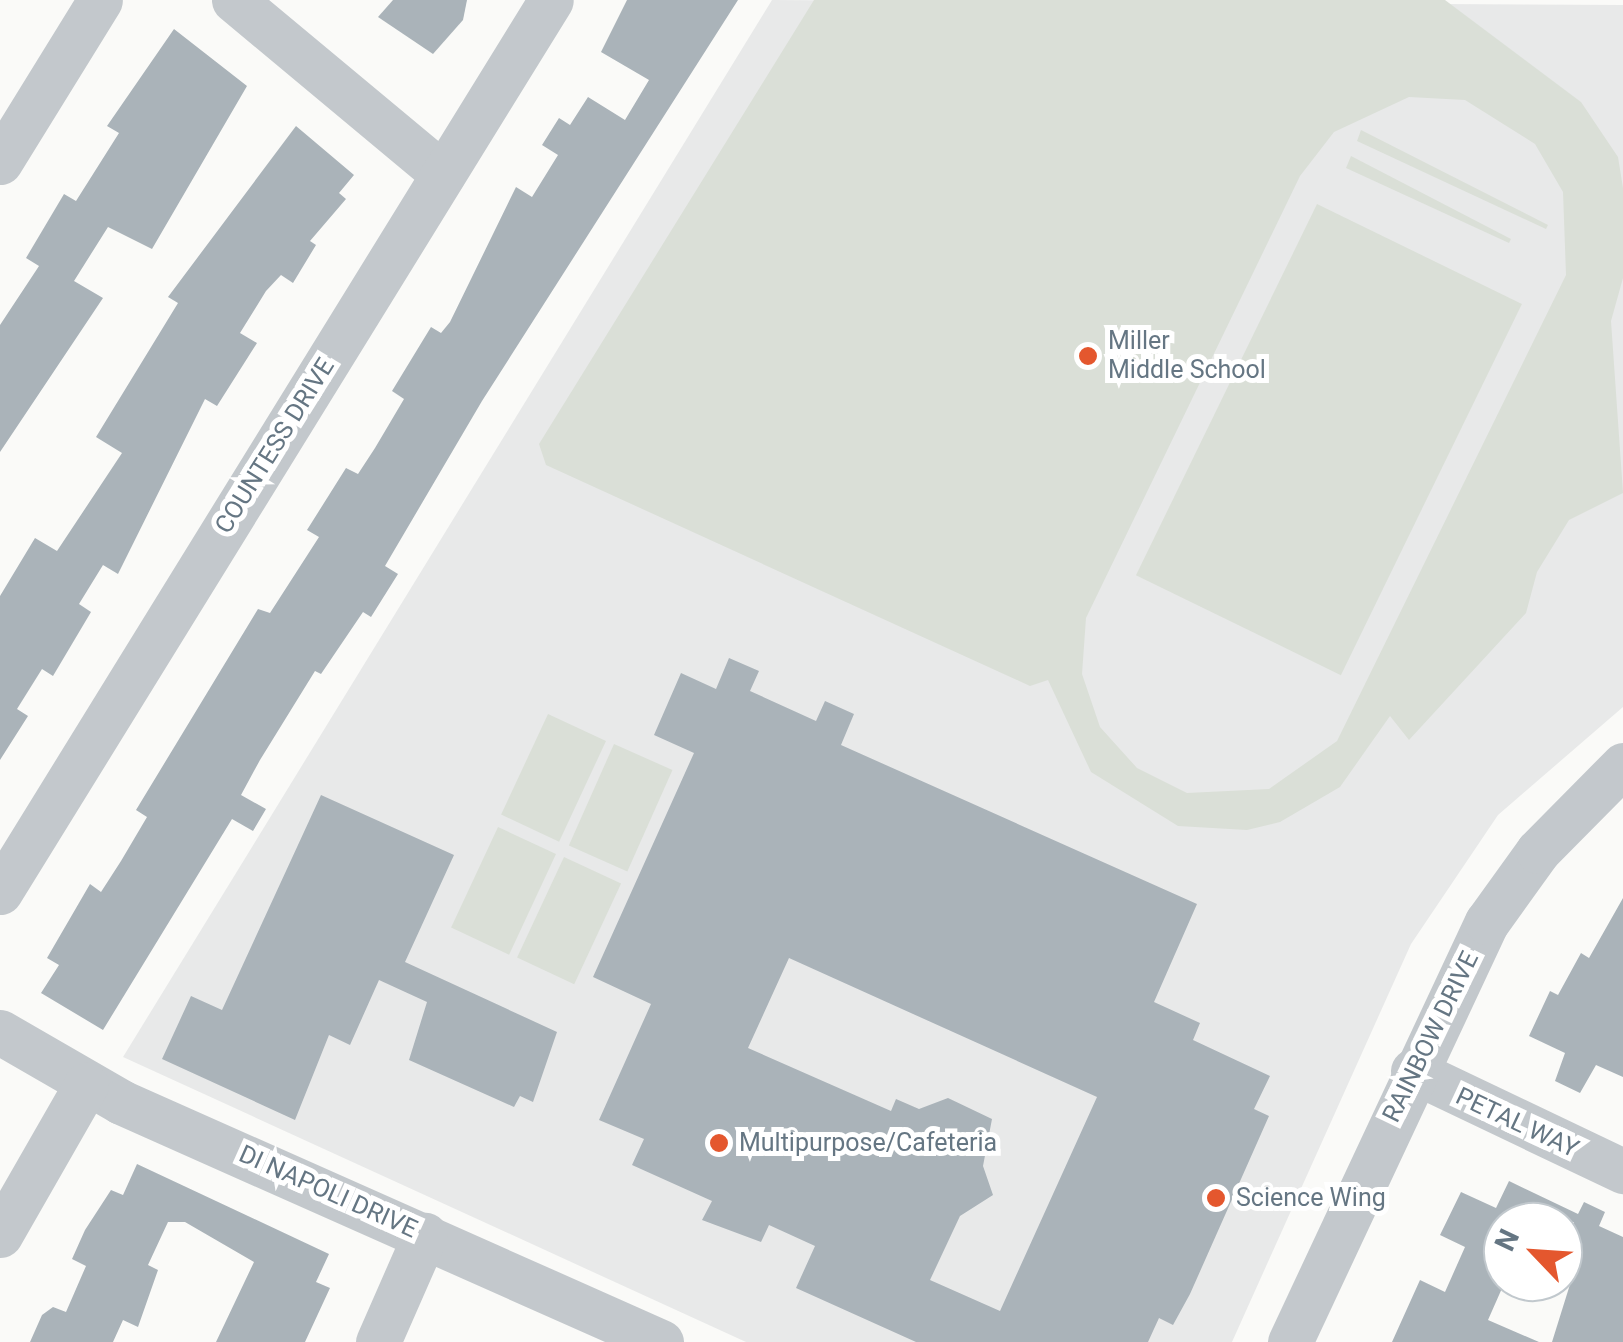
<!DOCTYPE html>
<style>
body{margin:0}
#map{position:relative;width:1623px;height:1342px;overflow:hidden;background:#fafaf8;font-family:Roboto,sans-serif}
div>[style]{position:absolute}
.built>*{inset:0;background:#e8e9e9}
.green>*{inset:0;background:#dadfd7;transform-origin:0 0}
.building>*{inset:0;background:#aab3b9}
.minor>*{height:45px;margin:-22.5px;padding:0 22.5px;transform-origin:22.5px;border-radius:22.5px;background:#c3c8cc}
.dots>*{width:28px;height:28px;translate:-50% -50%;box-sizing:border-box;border:5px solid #fff;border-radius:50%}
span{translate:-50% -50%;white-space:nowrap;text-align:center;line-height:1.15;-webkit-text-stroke:10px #fff;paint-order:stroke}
.poi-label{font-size:25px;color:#657683}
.left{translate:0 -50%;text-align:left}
.street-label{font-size:25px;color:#657683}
.north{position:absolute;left:1483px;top:1202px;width:100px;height:100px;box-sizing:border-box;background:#fff;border:2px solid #c1c8cd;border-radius:50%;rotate:295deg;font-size:28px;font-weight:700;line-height:40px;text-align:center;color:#657683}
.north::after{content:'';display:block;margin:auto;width:35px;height:45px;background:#e4572e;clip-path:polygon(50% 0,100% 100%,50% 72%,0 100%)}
</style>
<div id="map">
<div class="built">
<div style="clip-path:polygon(772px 0,1623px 5px,1623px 707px,1498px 815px,1411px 944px,1232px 1342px,746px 1342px,123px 1057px)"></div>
</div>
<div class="green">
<div style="clip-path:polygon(evenodd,814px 0,1445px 0,1581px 102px,1618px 157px,1623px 188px,1623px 278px,1611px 321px,1623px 493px,1569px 520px,1537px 572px,1526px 613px,1409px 740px,1390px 716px,1340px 787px,1280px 822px,1247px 830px,1178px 826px,1091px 772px,1048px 680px,1030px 686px,546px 465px,539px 444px,814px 0,1409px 97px,1465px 100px,1535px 144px,1563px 192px,1566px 275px,1337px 741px,1269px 789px,1187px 793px,1137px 768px,1100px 727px,1082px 674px,1086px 618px,1300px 176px,1334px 132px,1409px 97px)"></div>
<div style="clip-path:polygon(1361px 130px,1548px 225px,1546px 229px,1357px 141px)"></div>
<div style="clip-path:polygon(1351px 156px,1511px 239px,1509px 243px,1346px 168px)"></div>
<div style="left:1317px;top:204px;width:228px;height:413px;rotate:26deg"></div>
<div style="left:548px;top:714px;width:64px;height:111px;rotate:25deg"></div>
<div style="left:614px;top:744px;width:64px;height:111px;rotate:24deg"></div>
<div style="left:498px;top:827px;width:64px;height:111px;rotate:25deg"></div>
<div style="left:564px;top:857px;width:63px;height:111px;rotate:25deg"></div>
</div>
<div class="building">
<div style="clip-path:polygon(393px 0,467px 0,463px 20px,433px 54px,378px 17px)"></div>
<div style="clip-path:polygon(627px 0,738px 0,482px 401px,385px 566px,398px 574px,371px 617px,363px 612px,321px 674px,315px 671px,260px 760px,241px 795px,266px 809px,253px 831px,232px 819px,103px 1030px,41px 993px,59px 965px,47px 958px,90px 884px,101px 892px,121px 861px,147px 817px,136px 810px,258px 609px,270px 613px,319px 537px,307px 530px,346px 468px,358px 474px,375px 448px,404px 399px,392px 391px,431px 327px,441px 333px,450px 322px,516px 187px,532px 197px,558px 155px,542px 145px,559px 118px,570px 125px,588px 97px,625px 120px,649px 80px,601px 52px)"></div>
<div style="clip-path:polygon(174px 29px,247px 86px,152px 249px,108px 227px,74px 281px,103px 298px,0 452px,0 325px,39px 266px,26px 258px,64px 194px,76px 201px,119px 133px,107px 126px)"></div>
<div style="clip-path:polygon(296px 126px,354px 175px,339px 193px,346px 199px,310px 241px,316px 245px,293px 283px,281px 275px,266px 291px,240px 333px,257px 343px,217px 406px,205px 399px,118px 574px,103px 565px,79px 604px,91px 612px,53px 676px,42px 669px,17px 709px,28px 716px,0 760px,0 596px,35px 538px,57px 551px,122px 453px,96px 437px,178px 303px,168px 297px)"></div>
<div style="clip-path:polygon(evenodd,729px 658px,759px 671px,750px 691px,816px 721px,825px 701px,854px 714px,841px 745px,1197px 904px,1154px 1002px,1200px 1023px,1193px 1040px,1270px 1076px,1254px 1109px,1269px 1116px,1190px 1294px,1173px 1325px,1159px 1318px,1148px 1342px,916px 1342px,796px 1288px,815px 1246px,769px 1225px,761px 1242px,702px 1220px,712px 1201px,632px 1165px,644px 1139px,599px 1120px,651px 1004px,593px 977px,694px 753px,654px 735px,681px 673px,716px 689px,729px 658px,789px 958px,1097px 1097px,1000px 1311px,930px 1280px,960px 1216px,993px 1195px,983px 1166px,992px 1119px,948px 1098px,919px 1109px,896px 1099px,891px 1111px,748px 1048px,789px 958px)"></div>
<div style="clip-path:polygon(321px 795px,454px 855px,405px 962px,557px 1032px,533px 1102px,520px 1096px,514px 1107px,409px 1060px,427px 1002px,379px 980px,350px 1045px,329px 1035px,295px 1120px,162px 1059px,191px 996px,222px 1010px)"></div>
<div style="clip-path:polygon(1623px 898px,1623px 1077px,1596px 1065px,1580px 1093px,1555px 1081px,1565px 1053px,1529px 1036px,1550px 991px,1558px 995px,1581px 953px,1589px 958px)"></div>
<div style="clip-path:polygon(137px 1164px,329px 1254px,316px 1282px,330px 1288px,305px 1342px,216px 1342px,254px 1262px,185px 1222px,168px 1222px,148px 1265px,158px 1270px,138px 1327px,123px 1320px,113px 1342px,30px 1342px,42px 1315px,53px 1307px,66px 1312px,86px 1266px,72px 1259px,85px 1230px,111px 1190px,123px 1195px)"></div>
<div style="clip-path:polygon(1509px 1181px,1578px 1214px,1584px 1202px,1605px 1212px,1599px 1226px,1623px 1237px,1623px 1342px,1552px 1342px,1582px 1246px,1567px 1238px,1574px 1222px,1503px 1222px,1503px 1286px,1488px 1320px,1539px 1342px,1392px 1342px,1420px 1280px,1445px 1292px,1465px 1247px,1440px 1235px,1461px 1192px,1496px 1208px)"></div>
</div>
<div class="minor">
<div style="left:234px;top:0;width:272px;rotate:39.8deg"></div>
<div style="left:0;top:162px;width:190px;rotate:-58.3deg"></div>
<div style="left:0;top:892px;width:1048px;rotate:-58.3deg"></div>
<div style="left:0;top:1032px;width:140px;rotate:30deg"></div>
<div style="left:121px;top:1102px;width:591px;rotate:23.96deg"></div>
<div style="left:1413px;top:1071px;width:233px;rotate:25.5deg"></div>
<div style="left:0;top:1235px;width:173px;rotate:-60.2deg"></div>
<div style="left:378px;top:1342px;width:117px;rotate:-66.3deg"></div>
<div style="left:1290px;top:1342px;width:464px;rotate:-64.9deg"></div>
<div style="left:1487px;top:922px;width:87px;rotate:-54.3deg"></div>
<div style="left:1538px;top:851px;width:121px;rotate:-45.3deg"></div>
</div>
<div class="dots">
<div style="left:1088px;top:356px;background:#e4572e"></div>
<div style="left:719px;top:1143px;background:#e4572e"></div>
<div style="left:1216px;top:1198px;background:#e4572e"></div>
</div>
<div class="poi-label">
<span class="left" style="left:1108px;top:356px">Miller<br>Middle School</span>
<span class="left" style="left:739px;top:1143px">Multipurpose/Cafeteria</span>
<span class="left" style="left:1236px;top:1198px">Science Wing</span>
</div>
<div class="street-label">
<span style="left:275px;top:446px;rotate:-58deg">COUNTESS DRIVE</span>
<span style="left:1431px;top:1037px;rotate:-64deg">RAINBOW DRIVE</span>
<span style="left:1517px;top:1123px;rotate:25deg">PETAL WAY</span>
<span style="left:328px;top:1192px;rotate:24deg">DI NAPOLI DRIVE</span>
</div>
<div class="north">N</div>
</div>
